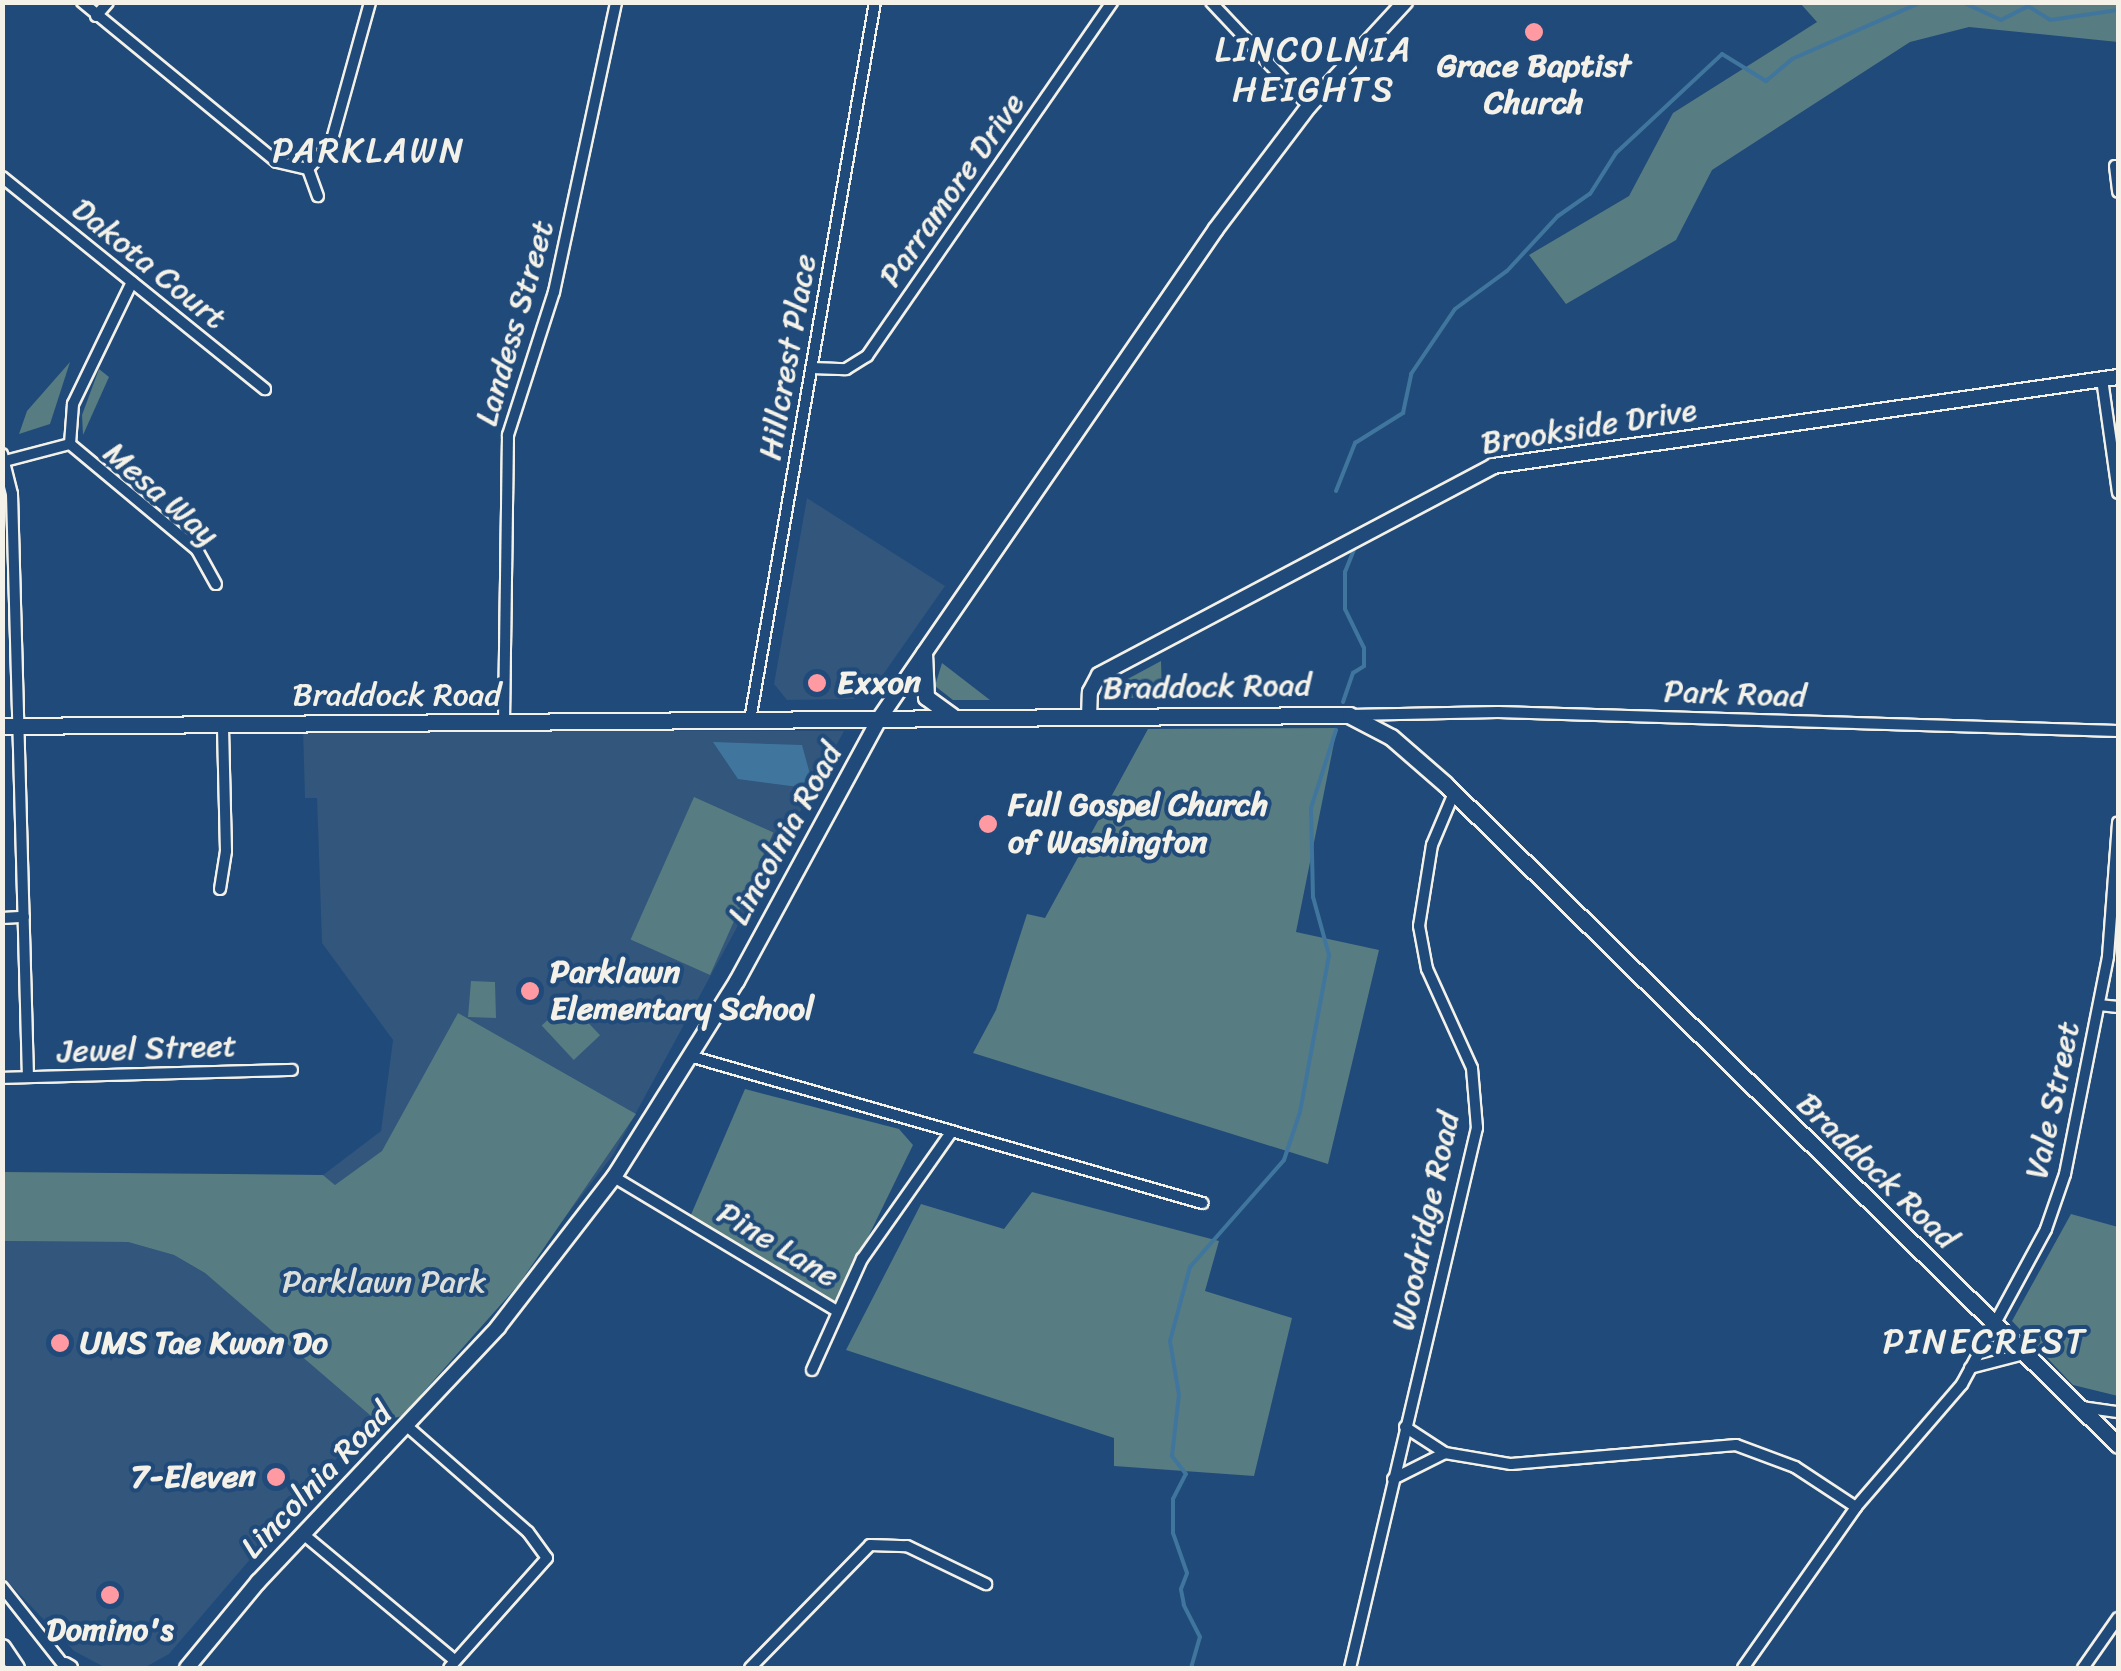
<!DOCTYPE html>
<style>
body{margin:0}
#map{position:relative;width:2121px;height:1671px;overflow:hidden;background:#1f4a7a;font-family:Sriracha,sans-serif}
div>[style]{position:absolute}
.built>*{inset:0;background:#32567c}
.green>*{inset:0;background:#577c82;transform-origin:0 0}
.water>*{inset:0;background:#40769d}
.stream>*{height:4px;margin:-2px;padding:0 2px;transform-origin:2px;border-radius:2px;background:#40769d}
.roads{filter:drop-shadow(2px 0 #f4f1e8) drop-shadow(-2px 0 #f4f1e8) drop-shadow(0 2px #f4f1e8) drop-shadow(0 -2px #f4f1e8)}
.street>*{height:10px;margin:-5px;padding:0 5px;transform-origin:5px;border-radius:5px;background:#1f4a7a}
.secondary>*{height:14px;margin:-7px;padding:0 7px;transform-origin:7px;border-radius:7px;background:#1f4a7a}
.primary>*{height:15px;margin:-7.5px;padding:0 7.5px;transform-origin:7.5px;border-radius:7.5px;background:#1f4a7a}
.dots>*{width:28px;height:28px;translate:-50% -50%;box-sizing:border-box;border:5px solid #1f4a7a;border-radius:50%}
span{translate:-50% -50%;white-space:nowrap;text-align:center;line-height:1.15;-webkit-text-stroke:8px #1f4a7a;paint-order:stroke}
.poi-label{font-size:32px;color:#f4f1e8;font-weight:700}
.left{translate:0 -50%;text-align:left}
.right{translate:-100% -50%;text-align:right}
.street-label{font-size:32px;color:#f4f1e8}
.park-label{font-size:32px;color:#dcdfd9}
.neighbourhood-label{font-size:35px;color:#f4f1e8;letter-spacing:2.5px}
.frame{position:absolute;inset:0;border:5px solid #f4f1e8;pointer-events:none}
</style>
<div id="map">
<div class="built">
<div style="clip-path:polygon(807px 498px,945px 586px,873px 689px,854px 699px,787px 700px,774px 684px)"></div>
<div style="clip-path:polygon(303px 729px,844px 731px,613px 1155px,490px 1315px,323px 1175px,381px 1131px,393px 1040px,322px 943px,317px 798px,305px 798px)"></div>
<div style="clip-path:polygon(3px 1241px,128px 1242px,174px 1255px,205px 1273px,374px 1415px,169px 1654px,144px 1668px,106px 1668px,74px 1651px,3px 1577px)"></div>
</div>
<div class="green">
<div style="clip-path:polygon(1800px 3px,2118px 3px,2118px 42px,1969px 27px,1910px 42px,1712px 170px,1676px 240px,1566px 304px,1529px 255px,1629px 196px,1673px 113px,1817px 22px)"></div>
<div style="clip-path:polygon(70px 362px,50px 424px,19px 434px,27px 411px)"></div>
<div style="clip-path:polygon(99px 369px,109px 377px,83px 435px,82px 415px)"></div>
<div style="clip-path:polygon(1161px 661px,1162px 698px,1121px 698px,1109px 689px)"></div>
<div style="clip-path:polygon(942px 663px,990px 700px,953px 700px,935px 686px)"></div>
<div style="clip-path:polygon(1337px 728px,1296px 932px,1379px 950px,1328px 1164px,973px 1053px,996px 1010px,1027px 914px,1045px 918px,1148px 729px)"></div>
<div style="left:694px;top:797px;width:87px;height:156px;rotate:24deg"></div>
<div style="clip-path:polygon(471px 981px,495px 982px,496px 1018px,468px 1017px)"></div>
<div style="left:568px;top:1001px;width:47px;height:36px;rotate:47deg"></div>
<div style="clip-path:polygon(458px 1013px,636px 1114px,519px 1284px,402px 1416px,378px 1422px,205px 1273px,174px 1255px,128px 1242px,3px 1241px,3px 1172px,323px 1175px,335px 1185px,382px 1151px)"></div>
<div style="clip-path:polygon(745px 1089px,899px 1129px,913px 1145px,831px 1313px,687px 1224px)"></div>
<div style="clip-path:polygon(1032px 1192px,1219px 1241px,1205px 1291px,1292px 1318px,1254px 1476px,1114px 1466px,1114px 1438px,846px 1350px,921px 1204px,1004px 1229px)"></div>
<div style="clip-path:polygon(2071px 1214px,2118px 1227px,2118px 1396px,2073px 1385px,2012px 1321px)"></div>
</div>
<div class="water">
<div style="clip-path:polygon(713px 742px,802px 745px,814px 789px,738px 779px)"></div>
</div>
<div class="stream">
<div style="left:1962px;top:2px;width:43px;rotate:24.8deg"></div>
<div style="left:2001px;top:20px;width:30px;rotate:-27deg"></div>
<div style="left:2028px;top:6px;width:26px;rotate:32deg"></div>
<div style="left:2050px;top:20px;width:69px;rotate:-8.4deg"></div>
<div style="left:1336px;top:491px;width:52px;rotate:-68.4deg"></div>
<div style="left:1355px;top:443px;width:57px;rotate:-32deg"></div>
<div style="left:1403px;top:413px;width:40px;rotate:-78deg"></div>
<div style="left:1411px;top:374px;width:78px;rotate:-55.9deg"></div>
<div style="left:1455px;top:309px;width:64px;rotate:-36.2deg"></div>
<div style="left:1507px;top:271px;width:75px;rotate:-47.2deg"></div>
<div style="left:1558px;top:216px;width:39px;rotate:-35deg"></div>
<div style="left:1590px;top:194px;width:49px;rotate:-57.6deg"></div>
<div style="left:1616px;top:153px;width:145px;rotate:-43deg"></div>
<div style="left:1722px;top:54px;width:52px;rotate:31.5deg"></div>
<div style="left:1766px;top:81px;width:34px;rotate:-40deg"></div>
<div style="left:1792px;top:59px;width:142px;rotate:-23.7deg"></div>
<div style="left:1343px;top:702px;width:31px;rotate:-71deg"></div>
<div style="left:1353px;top:673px;width:13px;rotate:-32deg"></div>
<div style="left:1364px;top:666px;width:18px;rotate:-90deg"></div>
<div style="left:1364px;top:648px;width:43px;rotate:-116deg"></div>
<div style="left:1345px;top:609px;width:37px;rotate:-90deg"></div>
<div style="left:1345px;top:572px;width:29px;rotate:-68deg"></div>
<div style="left:1191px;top:1668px;width:32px;rotate:-74deg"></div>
<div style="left:1200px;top:1637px;width:36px;rotate:-117deg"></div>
<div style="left:1184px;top:1605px;width:16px;rotate:-101deg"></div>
<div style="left:1181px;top:1589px;width:17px;rotate:-69deg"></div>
<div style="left:1187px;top:1573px;width:42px;rotate:-109.3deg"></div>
<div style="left:1173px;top:1533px;width:34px;rotate:-90deg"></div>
<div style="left:1173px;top:1499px;width:28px;rotate:-63deg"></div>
<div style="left:1186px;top:1474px;width:23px;rotate:-128deg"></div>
<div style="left:1172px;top:1456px;width:61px;rotate:-83.5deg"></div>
<div style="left:1179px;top:1395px;width:55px;rotate:-99.5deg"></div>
<div style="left:1170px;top:1341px;width:77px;rotate:-74.9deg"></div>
<div style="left:1190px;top:1267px;width:142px;rotate:-48.7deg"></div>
<div style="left:1284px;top:1160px;width:51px;rotate:-71.6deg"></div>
<div style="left:1300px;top:1112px;width:160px;rotate:-79.5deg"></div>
<div style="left:1329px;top:955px;width:60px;rotate:-105.4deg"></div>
<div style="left:1313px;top:897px;width:89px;rotate:-91.3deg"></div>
<div style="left:1311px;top:808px;width:82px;rotate:-72.2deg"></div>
</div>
<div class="roads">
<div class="street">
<div style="left:82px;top:2px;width:252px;rotate:39.4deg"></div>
<div style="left:277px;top:162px;width:32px;rotate:13deg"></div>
<div style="left:1211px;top:2px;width:143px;rotate:46.7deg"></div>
<div style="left:96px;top:16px;width:18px;rotate:-49deg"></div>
<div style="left:2115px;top:166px;width:26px;rotate:83deg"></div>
<div style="left:308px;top:169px;width:35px;rotate:-49deg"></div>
<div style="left:331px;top:143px;width:146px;rotate:-74.5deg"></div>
<div style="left:308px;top:169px;width:29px;rotate:70deg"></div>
<div style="left:2px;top:177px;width:338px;rotate:38.9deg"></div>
<div style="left:132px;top:282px;width:136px;rotate:115.8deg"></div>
<div style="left:73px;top:404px;width:40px;rotate:94.3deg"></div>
<div style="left:70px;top:444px;width:165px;rotate:39.8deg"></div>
<div style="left:197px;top:550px;width:39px;rotate:61deg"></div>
<div style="left:812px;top:368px;width:34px;rotate:2deg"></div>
<div style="left:846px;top:369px;width:25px;rotate:-32deg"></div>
<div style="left:867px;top:356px;width:431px;rotate:-55.3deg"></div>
<div style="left:2102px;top:379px;width:115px;rotate:82deg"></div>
<div style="left:2px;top:454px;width:41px;rotate:76deg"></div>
<div style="left:12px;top:494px;width:583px;rotate:88.43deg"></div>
<div style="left:5px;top:461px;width:67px;rotate:-14.7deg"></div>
<div style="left:1350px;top:715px;width:148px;rotate:-1.2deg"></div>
<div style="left:1498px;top:712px;width:620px;rotate:1.76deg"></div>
<div style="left:750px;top:720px;width:729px;rotate:-80.12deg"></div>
<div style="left:504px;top:722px;width:287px;rotate:-89.2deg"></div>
<div style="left:508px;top:435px;width:150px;rotate:-72.2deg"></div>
<div style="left:554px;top:292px;width:297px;rotate:-77.9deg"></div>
<div style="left:220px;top:889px;width:38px;rotate:-81deg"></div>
<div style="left:226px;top:851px;width:127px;rotate:-91.4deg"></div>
<div style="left:2px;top:918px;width:22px;rotate:-3deg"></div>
<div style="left:2099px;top:1005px;width:19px;rotate:6deg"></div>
<div style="left:693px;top:1057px;width:530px;rotate:16deg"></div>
<div style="left:2px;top:1078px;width:290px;rotate:-1.6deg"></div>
<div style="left:614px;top:1177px;width:258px;rotate:31deg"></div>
<div style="left:1970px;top:1368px;width:56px;rotate:-14.5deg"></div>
<div style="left:812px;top:1370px;width:122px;rotate:-65.8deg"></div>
<div style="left:862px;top:1259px;width:156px;rotate:-54.9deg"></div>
<div style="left:2081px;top:1407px;width:37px;rotate:8deg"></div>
<div style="left:408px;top:1427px;width:159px;rotate:41.2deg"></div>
<div style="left:528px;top:1532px;width:32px;rotate:54deg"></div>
<div style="left:547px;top:1558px;width:147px;rotate:131.7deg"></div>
<div style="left:1405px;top:1427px;width:48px;rotate:33deg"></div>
<div style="left:1445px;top:1453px;width:67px;rotate:9.5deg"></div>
<div style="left:1511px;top:1464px;width:226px;rotate:-4.8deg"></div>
<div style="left:1736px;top:1445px;width:63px;rotate:20.4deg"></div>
<div style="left:1795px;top:1467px;width:73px;rotate:33.3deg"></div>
<div style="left:1393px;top:1479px;width:58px;rotate:-26.6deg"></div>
<div style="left:303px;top:1534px;width:197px;rotate:39.8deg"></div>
<div style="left:2px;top:1587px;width:103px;rotate:51.7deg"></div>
<div style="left:750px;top:1668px;width:172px;rotate:-45.7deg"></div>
<div style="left:870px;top:1545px;width:37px;rotate:2deg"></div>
<div style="left:907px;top:1546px;width:88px;rotate:25.7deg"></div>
<div style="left:1350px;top:1668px;width:555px;rotate:-76.77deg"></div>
<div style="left:1477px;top:1128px;width:60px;rotate:-94.8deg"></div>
<div style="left:1472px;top:1068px;width:109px;rotate:-114.4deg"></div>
<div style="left:1427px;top:969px;width:44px;rotate:-100.5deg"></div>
<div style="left:1419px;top:926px;width:82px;rotate:-80.9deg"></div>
<div style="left:1432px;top:845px;width:56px;rotate:-67.1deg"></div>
<div style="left:1743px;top:1668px;width:197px;rotate:-54.9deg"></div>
<div style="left:1856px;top:1507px;width:162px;rotate:-49.2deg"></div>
<div style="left:1962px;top:1384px;width:176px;rotate:-61.5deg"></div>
<div style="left:2046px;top:1229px;width:58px;rotate:-70.9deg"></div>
<div style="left:2065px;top:1174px;width:222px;rotate:-78.8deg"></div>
<div style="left:2108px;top:956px;width:134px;rotate:-85.7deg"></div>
<div style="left:2083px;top:1668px;width:61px;rotate:-55deg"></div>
</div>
<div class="secondary">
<div style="left:1089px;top:717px;width:25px;rotate:-88deg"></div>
<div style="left:1090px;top:692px;width:19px;rotate:-62deg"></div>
<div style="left:1099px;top:675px;width:446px;rotate:-27.9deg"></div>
<div style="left:1493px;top:466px;width:631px;rotate:-8.1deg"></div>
<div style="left:65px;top:1665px;width:6px;rotate:31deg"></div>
<div style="left:187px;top:1668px;width:112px;rotate:-50.5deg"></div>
<div style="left:258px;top:1582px;width:350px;rotate:-46.7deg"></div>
<div style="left:498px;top:1327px;width:190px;rotate:-52.3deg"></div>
<div style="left:614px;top:1177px;width:231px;rotate:-57.9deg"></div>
<div style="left:737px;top:981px;width:298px;rotate:-61.5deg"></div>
<div style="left:879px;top:719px;width:595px;rotate:-55.48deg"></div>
<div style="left:1216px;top:229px;width:154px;rotate:-52.9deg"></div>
<div style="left:1309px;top:106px;width:142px;rotate:-47.3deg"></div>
</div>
<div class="primary">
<div style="left:924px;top:653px;width:44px;rotate:87.4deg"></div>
<div style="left:926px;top:697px;width:32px;rotate:36deg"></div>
<div style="left:2px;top:726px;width:1347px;rotate:-0.47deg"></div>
<div style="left:1349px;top:715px;width:47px;rotate:27.6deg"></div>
<div style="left:1391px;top:737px;width:72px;rotate:41deg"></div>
<div style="left:1445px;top:784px;width:943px;rotate:44.48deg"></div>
<div style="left:2px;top:1647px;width:25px;rotate:56deg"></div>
</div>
</div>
<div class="dots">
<div style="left:1534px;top:32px;background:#ff9aa2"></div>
<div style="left:817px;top:683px;background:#ff9aa2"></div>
<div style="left:988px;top:824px;background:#ff9aa2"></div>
<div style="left:530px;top:991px;background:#ff9aa2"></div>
<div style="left:60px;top:1343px;background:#ff9aa2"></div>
<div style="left:276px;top:1477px;background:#ff9aa2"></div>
<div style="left:110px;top:1595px;background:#ff9aa2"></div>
</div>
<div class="poi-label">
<span style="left:1534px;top:85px">Grace Baptist<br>Church</span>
<span class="left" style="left:837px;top:683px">Exxon</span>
<span class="left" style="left:1008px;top:824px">Full Gospel Church<br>of Washington</span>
<span class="left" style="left:550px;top:991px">Parklawn<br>Elementary School</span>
<span class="left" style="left:80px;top:1343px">UMS Tae Kwon Do</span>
<span class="right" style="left:256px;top:1477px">7-Eleven</span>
<span style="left:110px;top:1630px">Domino's</span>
</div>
<div class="street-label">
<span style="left:952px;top:190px;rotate:-55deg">Parramore Drive</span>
<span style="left:149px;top:264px;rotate:39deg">Dakota Court</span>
<span style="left:515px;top:323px;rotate:-74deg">Landess Street</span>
<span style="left:788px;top:357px;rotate:-80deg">Hillcrest Place</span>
<span style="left:1589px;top:427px;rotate:-9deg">Brookside Drive</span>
<span style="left:161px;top:494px;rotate:41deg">Mesa Way</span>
<span style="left:1207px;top:687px;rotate:-1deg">Braddock Road</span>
<span style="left:1735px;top:694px;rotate:2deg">Park Road</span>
<span style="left:397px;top:695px">Braddock Road</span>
<span style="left:785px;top:834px;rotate:-61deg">Lincolnia Road</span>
<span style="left:147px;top:1049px;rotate:-2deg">Jewel Street</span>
<span style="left:2053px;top:1100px;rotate:-78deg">Vale Street</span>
<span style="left:1877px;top:1171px;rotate:44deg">Braddock Road</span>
<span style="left:1426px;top:1221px;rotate:-78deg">Woodridge Road</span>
<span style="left:778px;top:1245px;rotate:31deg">Pine Lane</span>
<span style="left:317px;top:1481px;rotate:-46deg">Lincolnia Road</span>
</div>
<div class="park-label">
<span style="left:384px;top:1282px">Parklawn Park</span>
</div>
<div class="neighbourhood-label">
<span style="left:1314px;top:69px">LINCOLNIA<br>HEIGHTS</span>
<span style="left:369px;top:150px">PARKLAWN</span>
<span style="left:1985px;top:1341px">PINECREST</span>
</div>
<div class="frame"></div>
</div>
